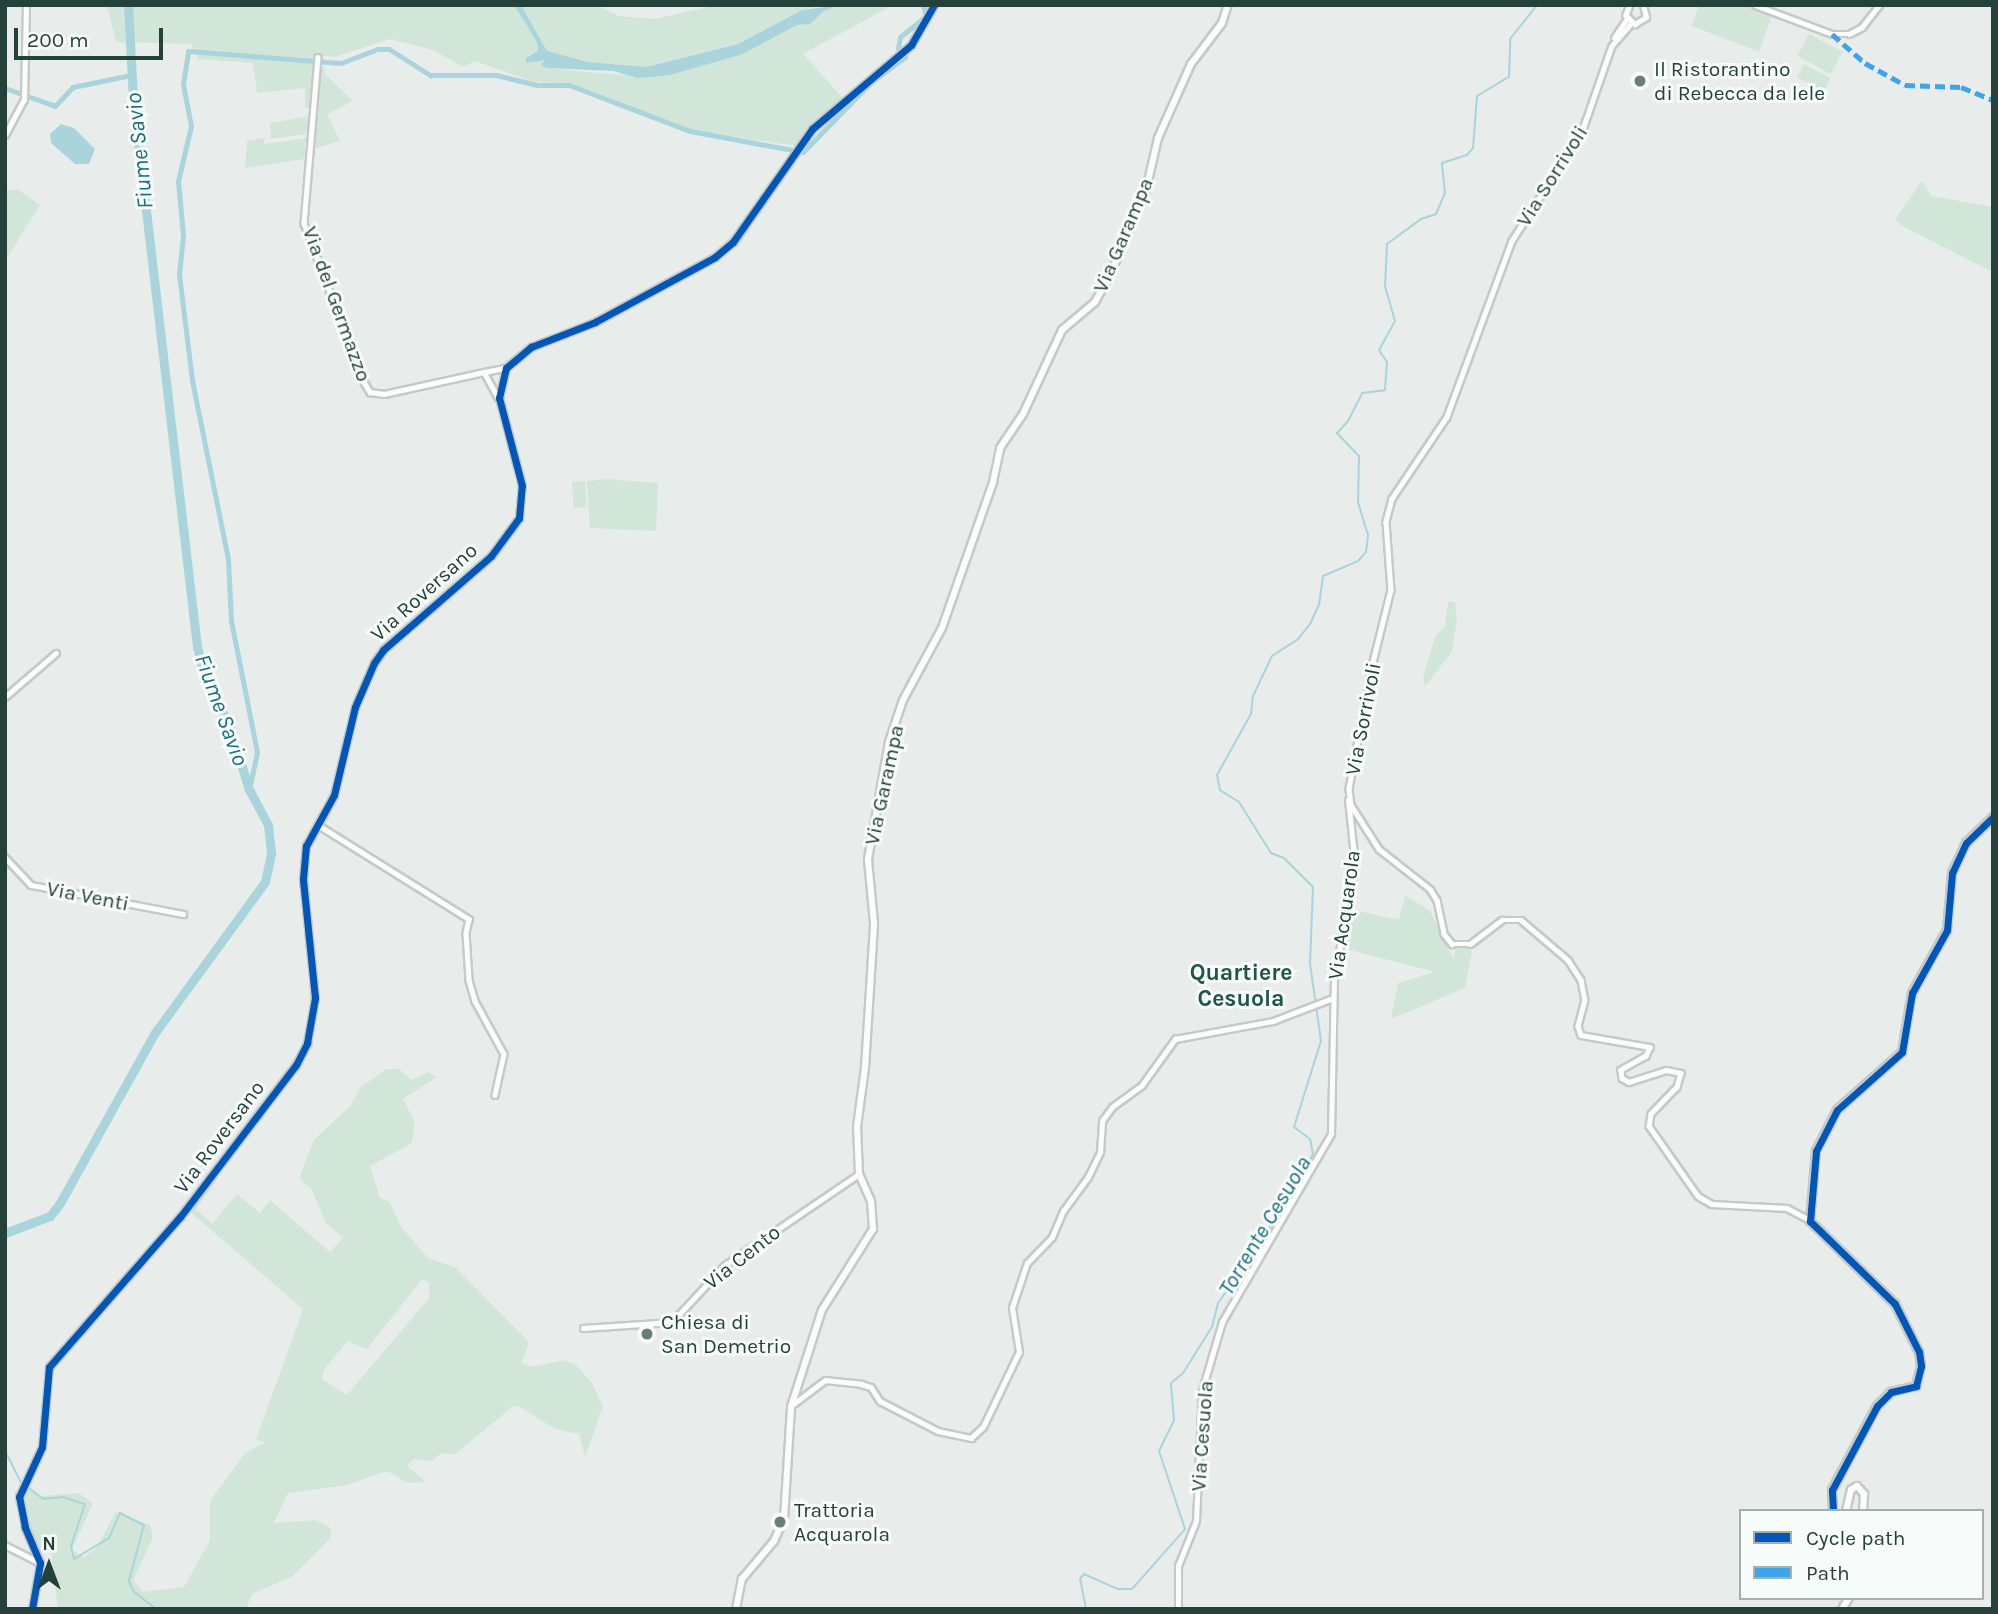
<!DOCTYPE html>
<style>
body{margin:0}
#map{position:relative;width:1998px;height:1614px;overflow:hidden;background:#e8edeb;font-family:Karla,sans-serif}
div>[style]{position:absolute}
.green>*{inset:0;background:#d1e6d8;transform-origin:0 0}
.water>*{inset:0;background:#a9d4db}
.stream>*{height:2px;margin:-1px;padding:0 1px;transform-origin:1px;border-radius:1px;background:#a9d4db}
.canal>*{height:5px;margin:-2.5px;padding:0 2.5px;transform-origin:2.5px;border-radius:2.5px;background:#a9d4db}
.river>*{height:9px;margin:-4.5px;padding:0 4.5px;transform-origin:4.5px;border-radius:4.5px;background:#a9d4db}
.roads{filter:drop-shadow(2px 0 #c5cac8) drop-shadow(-2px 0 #c5cac8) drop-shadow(0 2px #c5cac8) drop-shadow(0 -2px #c5cac8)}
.minor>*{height:4.5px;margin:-2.25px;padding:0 2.25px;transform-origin:2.25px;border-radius:2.25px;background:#fcfcfc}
.tertiary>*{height:6px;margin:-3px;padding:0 3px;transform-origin:3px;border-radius:3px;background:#fcfcfc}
.quiet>*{height:5px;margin-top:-2.5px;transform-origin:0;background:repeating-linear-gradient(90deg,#3ea4ec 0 10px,transparent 0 15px)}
.cycleway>*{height:7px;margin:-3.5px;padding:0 3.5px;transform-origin:3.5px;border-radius:3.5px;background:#0057b8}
.dots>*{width:19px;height:19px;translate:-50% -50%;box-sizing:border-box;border:4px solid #f7fbf9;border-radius:50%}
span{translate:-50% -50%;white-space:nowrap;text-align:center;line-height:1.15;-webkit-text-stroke:6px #f7fbf9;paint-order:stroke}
.poi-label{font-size:21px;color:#24423a}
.left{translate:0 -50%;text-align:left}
.street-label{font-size:21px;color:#24423a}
.water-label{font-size:23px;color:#1c6f80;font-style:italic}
.neighbourhood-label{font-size:23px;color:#1f5548;font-weight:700}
.frame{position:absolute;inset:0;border:7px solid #24423a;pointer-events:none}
.legend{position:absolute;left:1739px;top:1509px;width:245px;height:91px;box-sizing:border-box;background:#f7fbf9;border:2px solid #a3b1ad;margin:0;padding:9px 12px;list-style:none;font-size:21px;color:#24423a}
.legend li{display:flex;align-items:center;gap:14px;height:35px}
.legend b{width:35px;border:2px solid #a3b1ad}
.north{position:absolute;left:14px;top:1530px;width:70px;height:70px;-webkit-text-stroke:5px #f7fbf9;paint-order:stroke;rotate:0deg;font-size:19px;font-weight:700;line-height:28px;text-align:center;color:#24423a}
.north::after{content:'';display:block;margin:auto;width:24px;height:32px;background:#24423a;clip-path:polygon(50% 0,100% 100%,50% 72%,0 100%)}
.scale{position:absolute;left:14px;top:28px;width:149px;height:32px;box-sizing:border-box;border:4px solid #24423a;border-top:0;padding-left:9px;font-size:21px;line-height:24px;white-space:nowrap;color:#24423a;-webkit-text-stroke:5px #f7fbf9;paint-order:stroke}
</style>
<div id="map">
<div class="green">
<div style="clip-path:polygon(107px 5px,514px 5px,537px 42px,538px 51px,526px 58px,547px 60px,547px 68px,621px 75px,677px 72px,743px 54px,797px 25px,810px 24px,824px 11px,840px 5px,893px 5px,803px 54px,843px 98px,796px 146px,690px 130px,569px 83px,534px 82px,475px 61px,463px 67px,433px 50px,390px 39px,335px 57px,316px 55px,314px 65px,325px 67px,324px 73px,353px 101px,327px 114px,340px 141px,313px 149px,314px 107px,305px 108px,305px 88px,257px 93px,253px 63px,198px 59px,191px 44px,116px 42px)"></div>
<div style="clip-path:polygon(521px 5px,596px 5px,619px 16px,653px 19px,719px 5px,821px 5px,802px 10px,738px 44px,646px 67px,588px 62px,547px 51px)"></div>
<div style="clip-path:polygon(1699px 5px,1746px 5px,1772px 15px,1759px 52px,1692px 26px)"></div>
<div style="left:1809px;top:34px;width:38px;height:25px;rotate:28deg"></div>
<div style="left:1804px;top:64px;width:30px;height:15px;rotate:28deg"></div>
<div style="clip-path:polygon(310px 116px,306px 134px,271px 139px,270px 123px)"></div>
<div style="clip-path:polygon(264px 138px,264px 144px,306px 138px,304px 159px,245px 168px,247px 141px)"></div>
<div style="clip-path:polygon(1922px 181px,1932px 196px,1993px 207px,1993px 272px,1900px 225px,1895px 219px)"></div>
<div style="clip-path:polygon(17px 189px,40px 205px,5px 261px,5px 191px)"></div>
<div style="clip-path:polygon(608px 479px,658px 483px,656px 531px,590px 528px,587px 481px)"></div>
<div style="left:585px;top:481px;width:26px;height:13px;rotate:86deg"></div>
<div style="clip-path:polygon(1448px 602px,1455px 602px,1457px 619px,1452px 651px,1425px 687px,1423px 677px,1435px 637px,1445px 626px)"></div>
<div style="clip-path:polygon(1405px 895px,1430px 911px,1453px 958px,1456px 948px,1470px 947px,1472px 952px,1465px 988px,1391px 1019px,1398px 983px,1435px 972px,1342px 948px,1349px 909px,1399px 920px)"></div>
<div style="clip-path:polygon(evenodd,386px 1069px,399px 1069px,412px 1080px,428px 1072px,437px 1077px,403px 1099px,415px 1123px,412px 1143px,370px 1166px,380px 1198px,389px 1201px,402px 1228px,428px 1258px,456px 1268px,529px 1342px,522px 1363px,531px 1367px,564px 1360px,576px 1365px,592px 1383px,603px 1406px,585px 1457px,579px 1434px,555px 1429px,519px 1406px,512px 1407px,454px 1455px,441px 1453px,432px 1461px,414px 1459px,407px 1466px,426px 1482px,408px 1483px,387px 1471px,347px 1485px,288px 1493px,274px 1523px,316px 1520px,332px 1529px,329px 1540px,293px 1576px,252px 1594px,247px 1606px,251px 1609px,58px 1609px,51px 1553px,37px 1546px,23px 1515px,27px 1488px,40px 1496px,79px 1493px,93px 1503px,72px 1550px,84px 1557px,96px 1548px,116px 1512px,150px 1525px,153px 1538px,133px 1580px,143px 1592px,184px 1587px,210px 1540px,210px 1501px,245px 1453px,265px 1442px,256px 1440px,303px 1309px,189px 1211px,216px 1173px,219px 1176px,196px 1209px,212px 1224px,237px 1194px,260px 1213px,270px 1200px,330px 1252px,343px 1238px,326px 1223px,312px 1190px,299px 1178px,314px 1140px,351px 1105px,360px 1088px,386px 1069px,422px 1279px,429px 1283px,429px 1298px,347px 1395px,322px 1379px,324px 1369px,348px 1341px,367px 1349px,422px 1279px)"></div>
</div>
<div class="water">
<div style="clip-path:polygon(514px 5px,521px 5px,547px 51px,588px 62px,646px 67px,738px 44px,802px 10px,840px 5px,824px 11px,810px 24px,797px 25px,743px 54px,670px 75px,638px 78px,613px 71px,547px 68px,541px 65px,545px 60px,526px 63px,526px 58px,538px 51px,537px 42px)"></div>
<div style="clip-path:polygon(61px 124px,74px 128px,95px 149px,89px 164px,75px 164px,51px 143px,50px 134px)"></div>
</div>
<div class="stream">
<div style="left:5px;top:1451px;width:34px;rotate:63deg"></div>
<div style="left:29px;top:1488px;width:18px;rotate:38deg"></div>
<div style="left:43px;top:1499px;width:20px;rotate:-6deg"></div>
<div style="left:63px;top:1497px;width:23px;rotate:18deg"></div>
<div style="left:85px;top:1504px;width:44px;rotate:108.4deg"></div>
<div style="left:71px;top:1546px;width:13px;rotate:77deg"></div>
<div style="left:74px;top:1559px;width:41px;rotate:-31deg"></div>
<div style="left:109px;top:1538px;width:27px;rotate:-66deg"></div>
<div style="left:120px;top:1513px;width:27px;rotate:27deg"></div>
<div style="left:144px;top:1525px;width:58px;rotate:105deg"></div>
<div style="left:129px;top:1581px;width:11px;rotate:68deg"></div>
<div style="left:133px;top:1591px;width:29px;rotate:38deg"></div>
<div style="left:1086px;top:1609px;width:31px;rotate:-101deg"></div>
<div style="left:1080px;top:1579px;width:6px;rotate:-51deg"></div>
<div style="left:1084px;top:1574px;width:37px;rotate:24deg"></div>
<div style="left:1118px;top:1589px;width:14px"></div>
<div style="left:1132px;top:1589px;width:80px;rotate:-48.5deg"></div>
<div style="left:1185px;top:1529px;width:82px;rotate:-108.4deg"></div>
<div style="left:1159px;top:1451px;width:34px;rotate:-64deg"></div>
<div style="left:1174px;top:1420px;width:37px;rotate:-95deg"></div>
<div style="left:1171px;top:1383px;width:16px;rotate:-40deg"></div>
<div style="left:1183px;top:1373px;width:54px;rotate:-57.8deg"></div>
<div style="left:1212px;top:1327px;width:25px;rotate:-76deg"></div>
<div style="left:1218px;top:1303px;width:67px;rotate:-54.2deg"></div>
<div style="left:1257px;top:1249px;width:110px;rotate:-59.5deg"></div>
<div style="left:1313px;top:1154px;width:15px;rotate:-101deg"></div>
<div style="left:1310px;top:1139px;width:20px;rotate:-143deg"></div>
<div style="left:1294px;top:1127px;width:90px;rotate:-72.6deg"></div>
<div style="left:1321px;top:1041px;width:78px;rotate:-98.1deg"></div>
<div style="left:1310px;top:964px;width:77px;rotate:-87.8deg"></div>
<div style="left:1313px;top:887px;width:41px;rotate:-135deg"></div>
<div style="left:1284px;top:858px;width:14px;rotate:-159deg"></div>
<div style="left:1271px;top:853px;width:60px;rotate:-122.1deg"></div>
<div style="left:1239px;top:802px;width:22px;rotate:-148deg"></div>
<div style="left:1220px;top:790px;width:15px;rotate:-101deg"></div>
<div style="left:1217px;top:775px;width:70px;rotate:-60.9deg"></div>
<div style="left:1251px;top:714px;width:18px;rotate:-84deg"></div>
<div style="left:1253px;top:696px;width:44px;rotate:-64.6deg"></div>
<div style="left:1272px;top:656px;width:31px;rotate:-33deg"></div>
<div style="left:1298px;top:639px;width:19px;rotate:-51deg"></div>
<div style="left:1310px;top:624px;width:21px;rotate:-65deg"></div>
<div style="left:1319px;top:605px;width:29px;rotate:-82deg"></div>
<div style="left:1323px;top:576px;width:38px;rotate:-23deg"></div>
<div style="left:1358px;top:561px;width:12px;rotate:-48deg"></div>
<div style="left:1366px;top:552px;width:17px;rotate:-83deg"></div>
<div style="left:1368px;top:535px;width:34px;rotate:-107deg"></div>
<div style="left:1358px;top:503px;width:47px;rotate:-88.8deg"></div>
<div style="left:1359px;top:456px;width:32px;rotate:-134deg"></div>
<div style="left:1337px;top:433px;width:16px;rotate:-47deg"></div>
<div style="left:1348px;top:421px;width:31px;rotate:-63deg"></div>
<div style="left:1362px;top:393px;width:23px;rotate:-7deg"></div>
<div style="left:1385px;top:390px;width:28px;rotate:-86deg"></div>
<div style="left:1387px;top:362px;width:14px;rotate:-124deg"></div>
<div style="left:1379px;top:350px;width:33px;rotate:-61deg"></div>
<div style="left:1395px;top:321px;width:35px;rotate:-106deg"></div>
<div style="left:1385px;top:287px;width:43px;rotate:-87.3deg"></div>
<div style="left:1387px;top:244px;width:42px;rotate:-36.3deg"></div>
<div style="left:1421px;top:219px;width:16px;rotate:-18deg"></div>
<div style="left:1436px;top:214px;width:23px;rotate:-67deg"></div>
<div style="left:1445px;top:193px;width:30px;rotate:-96deg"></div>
<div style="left:1442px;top:163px;width:26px;rotate:-18deg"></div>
<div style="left:1467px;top:155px;width:9px;rotate:-49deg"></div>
<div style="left:1473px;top:148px;width:52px;rotate:-85.6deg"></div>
<div style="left:1477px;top:96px;width:37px;rotate:-31deg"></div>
<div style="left:1509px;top:77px;width:38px;rotate:-88deg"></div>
<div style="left:1510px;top:39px;width:43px;rotate:-51.5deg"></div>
</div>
<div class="canal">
<div style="left:5px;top:88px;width:53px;rotate:19.8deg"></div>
<div style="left:55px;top:106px;width:26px;rotate:-47deg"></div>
<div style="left:73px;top:87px;width:59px;rotate:-11.7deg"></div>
<div style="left:249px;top:790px;width:39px;rotate:-78deg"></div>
<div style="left:257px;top:752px;width:134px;rotate:-101.2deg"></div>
<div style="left:231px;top:621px;width:62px;rotate:-92.8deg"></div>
<div style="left:228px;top:559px;width:183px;rotate:-101.4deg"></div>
<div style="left:192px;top:380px;width:107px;rotate:-97deg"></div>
<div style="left:179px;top:274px;width:39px;rotate:-84deg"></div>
<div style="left:183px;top:235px;width:54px;rotate:-95.3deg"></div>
<div style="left:178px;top:181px;width:57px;rotate:-76.7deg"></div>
<div style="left:191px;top:126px;width:43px;rotate:-100.8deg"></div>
<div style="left:183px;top:84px;width:33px;rotate:-81deg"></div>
<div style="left:188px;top:51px;width:153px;rotate:4.5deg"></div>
<div style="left:341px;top:63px;width:39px;rotate:-21deg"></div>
<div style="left:377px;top:49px;width:12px"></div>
<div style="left:389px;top:49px;width:49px;rotate:32.4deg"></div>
<div style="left:430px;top:75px;width:66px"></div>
<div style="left:496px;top:75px;width:42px;rotate:13.7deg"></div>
<div style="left:537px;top:85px;width:32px"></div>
<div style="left:569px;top:85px;width:129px;rotate:20.8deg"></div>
<div style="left:690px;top:131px;width:115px;rotate:10.5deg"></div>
<div style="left:803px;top:152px;width:96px;rotate:-45.8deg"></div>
<div style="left:870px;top:83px;width:44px;rotate:-36.6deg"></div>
<div style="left:905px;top:57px;width:11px;rotate:-128deg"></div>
<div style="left:898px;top:48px;width:11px;rotate:-80deg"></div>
<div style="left:900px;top:37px;width:33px;rotate:-39deg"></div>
<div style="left:926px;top:16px;width:11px;rotate:-105deg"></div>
</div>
<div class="river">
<div style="left:5px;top:1233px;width:48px;rotate:-20.7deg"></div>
<div style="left:50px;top:1216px;width:16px;rotate:-52deg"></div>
<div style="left:60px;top:1203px;width:193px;rotate:-60.9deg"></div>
<div style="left:154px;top:1034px;width:188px;rotate:-53.9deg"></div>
<div style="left:265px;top:882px;width:30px;rotate:-78deg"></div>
<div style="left:271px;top:853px;width:28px;rotate:-96deg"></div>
<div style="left:268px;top:825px;width:40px;rotate:-118deg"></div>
<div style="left:249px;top:790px;width:69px;rotate:-106.9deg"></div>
<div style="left:229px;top:724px;width:43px;rotate:-119.6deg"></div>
<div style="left:208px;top:687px;width:41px;rotate:-105.4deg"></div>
<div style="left:197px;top:647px;width:552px;rotate:-96.66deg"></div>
<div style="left:133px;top:99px;width:94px;rotate:-93deg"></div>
</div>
<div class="roads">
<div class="minor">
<div style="left:1630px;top:5px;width:11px;rotate:112deg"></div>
<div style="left:1626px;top:15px;width:13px;rotate:45deg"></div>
<div style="left:1635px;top:24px;width:13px;rotate:-32deg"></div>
<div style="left:1646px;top:17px;width:12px;rotate:-104deg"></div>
<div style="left:1755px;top:5px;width:82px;rotate:20.6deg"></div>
<div style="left:1832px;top:34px;width:17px"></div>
<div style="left:1849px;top:34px;width:15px;rotate:-28deg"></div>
<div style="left:1862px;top:27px;width:28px;rotate:-52deg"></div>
<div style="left:1632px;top:23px;width:30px;rotate:131deg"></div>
<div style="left:1612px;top:46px;width:91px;rotate:109.2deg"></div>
<div style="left:1582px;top:132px;width:130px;rotate:122.7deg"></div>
<div style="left:1512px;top:241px;width:188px;rotate:110.3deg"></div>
<div style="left:1447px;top:417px;width:99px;rotate:123.9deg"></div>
<div style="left:1392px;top:499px;width:24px;rotate:105deg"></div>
<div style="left:1386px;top:522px;width:68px;rotate:85.8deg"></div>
<div style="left:1391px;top:590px;width:78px;rotate:104deg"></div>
<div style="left:1372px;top:666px;width:125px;rotate:100.6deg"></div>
<div style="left:1349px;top:789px;width:16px;rotate:83deg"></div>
<div style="left:1351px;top:805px;width:52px;rotate:57.5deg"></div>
<div style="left:1379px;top:849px;width:65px;rotate:38.1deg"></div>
<div style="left:1430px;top:889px;width:13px;rotate:58deg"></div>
<div style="left:1437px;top:900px;width:35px;rotate:78deg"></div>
<div style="left:1444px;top:934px;width:13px;rotate:51deg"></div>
<div style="left:1452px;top:944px;width:18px"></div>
<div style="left:1470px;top:944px;width:40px;rotate:-37deg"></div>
<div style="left:1502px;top:920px;width:19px"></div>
<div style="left:1521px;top:920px;width:62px;rotate:40.4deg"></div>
<div style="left:1568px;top:960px;width:24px;rotate:57deg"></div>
<div style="left:1581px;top:980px;width:20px;rotate:79deg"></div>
<div style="left:1585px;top:1000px;width:27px;rotate:105deg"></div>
<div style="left:1578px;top:1026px;width:9px;rotate:72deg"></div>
<div style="left:1581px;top:1035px;width:70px;rotate:9.9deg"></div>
<div style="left:1650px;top:1047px;width:10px;rotate:114deg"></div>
<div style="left:1646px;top:1056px;width:29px;rotate:151deg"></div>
<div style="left:1621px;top:1070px;width:8px;rotate:83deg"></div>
<div style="left:1622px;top:1078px;width:8px;rotate:30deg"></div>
<div style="left:1629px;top:1082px;width:39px;rotate:-18deg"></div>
<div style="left:1666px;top:1070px;width:15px;rotate:11deg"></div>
<div style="left:1681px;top:1073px;width:15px;rotate:106deg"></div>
<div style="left:1677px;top:1087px;width:37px;rotate:134deg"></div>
<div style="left:1651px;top:1114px;width:12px;rotate:99deg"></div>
<div style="left:1649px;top:1126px;width:85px;rotate:55deg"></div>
<div style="left:1698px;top:1196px;width:16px;rotate:30deg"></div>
<div style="left:1712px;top:1204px;width:75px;rotate:3.1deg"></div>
<div style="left:1787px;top:1208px;width:26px;rotate:28deg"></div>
<div style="left:1614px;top:38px;width:23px;rotate:-56deg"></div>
<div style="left:318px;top:57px;width:167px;rotate:94.8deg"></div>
<div style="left:304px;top:223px;width:170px;rotate:69.3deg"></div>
<div style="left:364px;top:382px;width:12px;rotate:59deg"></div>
<div style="left:370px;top:392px;width:14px;rotate:8deg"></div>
<div style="left:384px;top:394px;width:102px;rotate:-12.4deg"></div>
<div style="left:484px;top:372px;width:29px;rotate:61deg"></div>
<div style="left:5px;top:135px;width:40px;rotate:-62deg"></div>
<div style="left:24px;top:100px;width:95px;rotate:-88.8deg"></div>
<div style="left:484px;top:372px;width:21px;rotate:-11deg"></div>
<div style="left:5px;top:697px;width:67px;rotate:-40.8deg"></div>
<div style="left:318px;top:825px;width:178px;rotate:31.9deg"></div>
<div style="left:469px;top:919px;width:14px;rotate:102deg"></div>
<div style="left:466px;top:933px;width:47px;rotate:86.3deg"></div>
<div style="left:469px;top:980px;width:22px;rotate:74deg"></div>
<div style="left:475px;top:1001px;width:60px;rotate:61.3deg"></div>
<div style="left:504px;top:1054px;width:42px;rotate:102.4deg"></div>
<div style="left:5px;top:857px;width:38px;rotate:47deg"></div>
<div style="left:31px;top:885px;width:155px;rotate:10.8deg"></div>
<div style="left:583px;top:1328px;width:89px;rotate:-3.9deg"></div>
<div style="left:672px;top:1322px;width:78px;rotate:-47.1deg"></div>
<div style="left:725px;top:1265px;width:162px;rotate:-34.2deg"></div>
<div style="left:792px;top:1405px;width:41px;rotate:-37.1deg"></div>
<div style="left:825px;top:1380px;width:36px;rotate:6deg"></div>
<div style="left:861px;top:1384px;width:10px;rotate:17deg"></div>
<div style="left:871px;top:1387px;width:17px;rotate:57deg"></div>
<div style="left:880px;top:1401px;width:65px;rotate:27.3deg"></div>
<div style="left:938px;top:1431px;width:34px;rotate:12deg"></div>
<div style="left:971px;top:1438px;width:16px;rotate:-43deg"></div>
<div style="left:983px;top:1427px;width:83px;rotate:-64.4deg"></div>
<div style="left:1019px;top:1352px;width:45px;rotate:-99deg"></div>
<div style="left:1012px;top:1308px;width:47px;rotate:-71.6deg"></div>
<div style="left:1027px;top:1263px;width:36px;rotate:-46deg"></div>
<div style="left:1052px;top:1237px;width:28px;rotate:-67deg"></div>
<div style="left:1063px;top:1211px;width:42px;rotate:-53.7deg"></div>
<div style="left:1088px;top:1177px;width:28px;rotate:-64deg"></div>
<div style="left:1100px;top:1152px;width:31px;rotate:-86deg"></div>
<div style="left:1102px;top:1121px;width:17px;rotate:-54deg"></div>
<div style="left:1112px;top:1107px;width:37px;rotate:-36deg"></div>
<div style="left:1142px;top:1085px;width:57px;rotate:-54.3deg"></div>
<div style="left:1175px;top:1039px;width:100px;rotate:-10.4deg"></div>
<div style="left:1273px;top:1021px;width:64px;rotate:-21deg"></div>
<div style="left:5px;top:1545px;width:39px;rotate:27deg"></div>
<div style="left:32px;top:1609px;width:47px;rotate:-80.1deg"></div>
<div style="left:40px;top:1563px;width:39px;rotate:-113deg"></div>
<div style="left:25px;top:1527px;width:31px;rotate:-101deg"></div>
<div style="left:19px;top:1497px;width:55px;rotate:-65.3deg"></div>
<div style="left:42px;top:1447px;width:80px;rotate:-85deg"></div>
<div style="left:49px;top:1367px;width:199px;rotate:-48.9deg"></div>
<div style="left:180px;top:1217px;width:191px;rotate:-52.7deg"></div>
<div style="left:296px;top:1065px;width:25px;rotate:-63deg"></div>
<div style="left:307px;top:1043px;width:46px;rotate:-79.9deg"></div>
<div style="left:315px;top:998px;width:120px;rotate:-95.8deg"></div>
<div style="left:303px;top:879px;width:33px;rotate:-85deg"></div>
<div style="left:306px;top:846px;width:58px;rotate:-61.2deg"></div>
<div style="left:334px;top:795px;width:90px;rotate:-76.6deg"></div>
<div style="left:355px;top:707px;width:48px;rotate:-66.6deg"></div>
<div style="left:374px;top:663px;width:16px;rotate:-55deg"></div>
<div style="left:383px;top:650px;width:143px;rotate:-41deg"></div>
<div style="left:491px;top:556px;width:47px;rotate:-53.6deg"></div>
<div style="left:519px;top:518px;width:32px;rotate:-85deg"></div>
<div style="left:522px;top:486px;width:91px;rotate:-104.6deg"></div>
<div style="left:499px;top:398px;width:31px;rotate:-77deg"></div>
<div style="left:506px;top:368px;width:33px;rotate:-40deg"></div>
<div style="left:531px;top:347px;width:69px;rotate:-21.3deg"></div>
<div style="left:595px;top:322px;width:136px;rotate:-28.4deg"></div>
<div style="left:715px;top:257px;width:23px;rotate:-40deg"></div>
<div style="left:733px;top:242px;width:138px;rotate:-55deg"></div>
<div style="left:812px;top:129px;width:130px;rotate:-40.3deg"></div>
<div style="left:911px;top:45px;width:46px;rotate:-60.1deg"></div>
<div style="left:1178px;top:1609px;width:43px;rotate:-90deg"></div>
<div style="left:1178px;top:1566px;width:48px;rotate:-68.2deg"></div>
<div style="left:1196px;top:1521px;width:131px;rotate:-87.4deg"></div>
<div style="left:1202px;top:1390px;width:71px;rotate:-73.6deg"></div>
<div style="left:1222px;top:1322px;width:217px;rotate:-59.9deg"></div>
<div style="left:1331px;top:1134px;width:155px;rotate:-88.9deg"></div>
<div style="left:1334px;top:979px;width:116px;rotate:-79.6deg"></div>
<div style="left:1355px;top:865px;width:65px;rotate:-96.1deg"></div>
</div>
<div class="tertiary">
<div style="left:1833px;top:1511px;width:21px;rotate:-93deg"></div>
<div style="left:1832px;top:1490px;width:95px;rotate:-61.8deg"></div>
<div style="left:1877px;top:1406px;width:20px;rotate:-45deg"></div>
<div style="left:1891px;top:1392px;width:26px;rotate:-13deg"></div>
<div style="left:1916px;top:1386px;width:21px;rotate:-76deg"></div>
<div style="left:1921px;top:1366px;width:14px;rotate:-98deg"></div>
<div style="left:1919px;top:1352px;width:54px;rotate:-116.6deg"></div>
<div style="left:1895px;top:1304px;width:119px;rotate:-135.7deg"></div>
<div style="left:1810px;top:1221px;width:70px;rotate:-85.1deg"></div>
<div style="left:1816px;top:1151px;width:46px;rotate:-62.9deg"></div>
<div style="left:1837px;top:1110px;width:87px;rotate:-41.7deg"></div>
<div style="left:1902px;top:1052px;width:60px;rotate:-80.4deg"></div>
<div style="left:1912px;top:993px;width:72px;rotate:-60.9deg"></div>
<div style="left:1947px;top:930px;width:57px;rotate:-85deg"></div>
<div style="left:1952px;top:873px;width:33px;rotate:-65deg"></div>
<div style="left:1966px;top:843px;width:37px;rotate:-44deg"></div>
<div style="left:1846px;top:1511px;width:22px;rotate:-77deg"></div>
<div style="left:1851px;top:1490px;width:7px;rotate:-34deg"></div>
<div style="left:1857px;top:1486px;width:11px;rotate:49deg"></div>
<div style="left:1864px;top:1494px;width:17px;rotate:93deg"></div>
<div style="left:736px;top:1609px;width:31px;rotate:-79deg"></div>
<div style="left:742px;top:1579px;width:50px;rotate:-49.9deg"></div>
<div style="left:774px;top:1541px;width:24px;rotate:-66deg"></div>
<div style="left:784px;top:1519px;width:112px;rotate:-86.4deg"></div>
<div style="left:791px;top:1407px;width:102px;rotate:-72.3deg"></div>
<div style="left:822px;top:1310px;width:96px;rotate:-57.8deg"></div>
<div style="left:873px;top:1229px;width:28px;rotate:-94deg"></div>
<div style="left:871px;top:1201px;width:30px;rotate:-114deg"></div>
<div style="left:859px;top:1174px;width:47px;rotate:-92.4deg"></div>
<div style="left:857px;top:1127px;width:60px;rotate:-82.3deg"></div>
<div style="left:865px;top:1068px;width:145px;rotate:-86.4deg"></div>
<div style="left:874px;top:923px;width:64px;rotate:-95.4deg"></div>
<div style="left:868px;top:859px;width:119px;rotate:-79.8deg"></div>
<div style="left:889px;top:742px;width:44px;rotate:-71.6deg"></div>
<div style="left:903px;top:700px;width:82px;rotate:-61.6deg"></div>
<div style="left:942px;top:628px;width:155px;rotate:-70.7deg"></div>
<div style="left:993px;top:482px;width:35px;rotate:-78deg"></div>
<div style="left:1000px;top:448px;width:41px;rotate:-55.9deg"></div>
<div style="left:1023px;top:414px;width:93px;rotate:-65.1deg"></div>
<div style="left:1062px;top:330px;width:43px;rotate:-40.3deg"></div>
<div style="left:1095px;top:302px;width:31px;rotate:-61deg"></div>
<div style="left:1110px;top:275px;width:92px;rotate:-67deg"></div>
<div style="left:1146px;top:190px;width:53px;rotate:-77deg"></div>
<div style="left:1158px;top:138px;width:81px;rotate:-66deg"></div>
<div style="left:1191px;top:64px;width:51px;rotate:-52.9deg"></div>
<div style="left:1222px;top:23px;width:19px;rotate:-72deg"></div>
<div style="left:1842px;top:1609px;width:13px;rotate:-58deg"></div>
</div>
</div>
<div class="quiet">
<div style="left:1832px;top:34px;width:44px;rotate:41.3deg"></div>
<div style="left:1865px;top:63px;width:46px;rotate:28.8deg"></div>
<div style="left:1905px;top:85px;width:56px;rotate:2deg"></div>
<div style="left:1961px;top:87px;width:35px;rotate:22deg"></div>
</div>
<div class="cycleway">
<div style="left:1833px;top:1511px;width:21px;rotate:-93deg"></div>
<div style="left:1832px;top:1490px;width:95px;rotate:-61.8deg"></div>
<div style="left:1877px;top:1406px;width:20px;rotate:-45deg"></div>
<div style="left:1891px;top:1392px;width:26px;rotate:-13deg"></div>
<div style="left:1916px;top:1386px;width:21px;rotate:-76deg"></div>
<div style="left:1921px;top:1366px;width:14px;rotate:-98deg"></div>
<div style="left:1919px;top:1352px;width:54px;rotate:-116.6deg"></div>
<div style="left:1895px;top:1304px;width:119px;rotate:-135.7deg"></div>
<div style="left:1810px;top:1221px;width:70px;rotate:-85.1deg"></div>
<div style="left:1816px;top:1151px;width:46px;rotate:-62.9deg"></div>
<div style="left:1837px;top:1110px;width:87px;rotate:-41.7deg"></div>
<div style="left:1902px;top:1052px;width:60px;rotate:-80.4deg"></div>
<div style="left:1912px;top:993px;width:72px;rotate:-60.9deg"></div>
<div style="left:1947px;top:930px;width:57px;rotate:-85deg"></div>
<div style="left:1952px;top:873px;width:33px;rotate:-65deg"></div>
<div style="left:1966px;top:843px;width:37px;rotate:-44deg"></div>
<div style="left:32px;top:1609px;width:47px;rotate:-80.1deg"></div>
<div style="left:40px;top:1563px;width:39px;rotate:-113deg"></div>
<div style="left:25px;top:1527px;width:31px;rotate:-101deg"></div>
<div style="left:19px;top:1497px;width:55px;rotate:-65.3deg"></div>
<div style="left:42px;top:1447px;width:80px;rotate:-85deg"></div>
<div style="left:49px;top:1367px;width:199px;rotate:-48.9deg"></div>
<div style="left:180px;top:1217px;width:191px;rotate:-52.7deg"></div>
<div style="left:296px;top:1065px;width:25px;rotate:-63deg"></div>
<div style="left:307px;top:1043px;width:46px;rotate:-79.9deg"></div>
<div style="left:315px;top:998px;width:120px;rotate:-95.8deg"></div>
<div style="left:303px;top:879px;width:33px;rotate:-85deg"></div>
<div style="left:306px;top:846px;width:58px;rotate:-61.2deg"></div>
<div style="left:334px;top:795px;width:90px;rotate:-76.6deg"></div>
<div style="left:355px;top:707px;width:48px;rotate:-66.6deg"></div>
<div style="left:374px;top:663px;width:16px;rotate:-55deg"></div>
<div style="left:383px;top:650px;width:143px;rotate:-41deg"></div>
<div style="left:491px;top:556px;width:47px;rotate:-53.6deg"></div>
<div style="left:519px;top:518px;width:32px;rotate:-85deg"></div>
<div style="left:522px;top:486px;width:91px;rotate:-104.6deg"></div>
<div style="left:499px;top:398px;width:31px;rotate:-77deg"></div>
<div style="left:506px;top:368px;width:33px;rotate:-40deg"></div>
<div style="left:531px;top:347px;width:69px;rotate:-21.3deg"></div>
<div style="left:595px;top:322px;width:136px;rotate:-28.4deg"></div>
<div style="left:715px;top:257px;width:23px;rotate:-40deg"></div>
<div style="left:733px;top:242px;width:138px;rotate:-55deg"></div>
<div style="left:812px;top:129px;width:130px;rotate:-40.3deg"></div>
<div style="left:911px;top:45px;width:46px;rotate:-60.1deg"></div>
</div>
<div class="dots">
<div style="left:1640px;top:81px;background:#697e78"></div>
<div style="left:647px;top:1334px;background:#697e78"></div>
<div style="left:780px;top:1522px;background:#697e78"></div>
</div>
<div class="poi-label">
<span class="left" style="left:1654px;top:81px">Il Ristorantino<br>di Rebecca da lele</span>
<span class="left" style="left:661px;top:1334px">Chiesa di<br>San Demetrio</span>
<span class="left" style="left:794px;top:1522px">Trattoria<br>Acquarola</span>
</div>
<div class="street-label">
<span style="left:1552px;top:176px;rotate:-58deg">Via Sorrivoli</span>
<span style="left:1123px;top:235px;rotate:-67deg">Via Garampa</span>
<span style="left:337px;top:304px;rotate:70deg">Via del Germazzo</span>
<span style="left:424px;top:592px;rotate:-42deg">Via Roversano</span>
<span style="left:1363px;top:719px;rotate:-79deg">Via Sorrivoli</span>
<span style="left:884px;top:785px;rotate:-78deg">Via Garampa</span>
<span style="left:88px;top:896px;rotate:11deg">Via Venti</span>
<span style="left:1344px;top:915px;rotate:-82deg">Via Acquarola</span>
<span style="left:219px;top:1137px;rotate:-53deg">Via Roversano</span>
<span style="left:742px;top:1257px;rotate:-38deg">Via Cento</span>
<span style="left:1202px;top:1436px;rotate:-86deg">Via Cesuola</span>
</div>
<div class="water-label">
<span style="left:140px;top:151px;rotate:-96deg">Fiume Savio</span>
<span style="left:221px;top:710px;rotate:70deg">Fiume Savio</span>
<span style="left:1265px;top:1226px;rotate:-59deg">Torrente Cesuola</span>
</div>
<div class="neighbourhood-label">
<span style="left:1241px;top:986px">Quartiere<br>Cesuola</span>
</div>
<div class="frame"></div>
<ul class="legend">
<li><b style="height:9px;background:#0057b8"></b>Cycle path</li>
<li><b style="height:9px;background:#3ea4ec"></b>Path</li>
</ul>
<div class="north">N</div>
<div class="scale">200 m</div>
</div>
